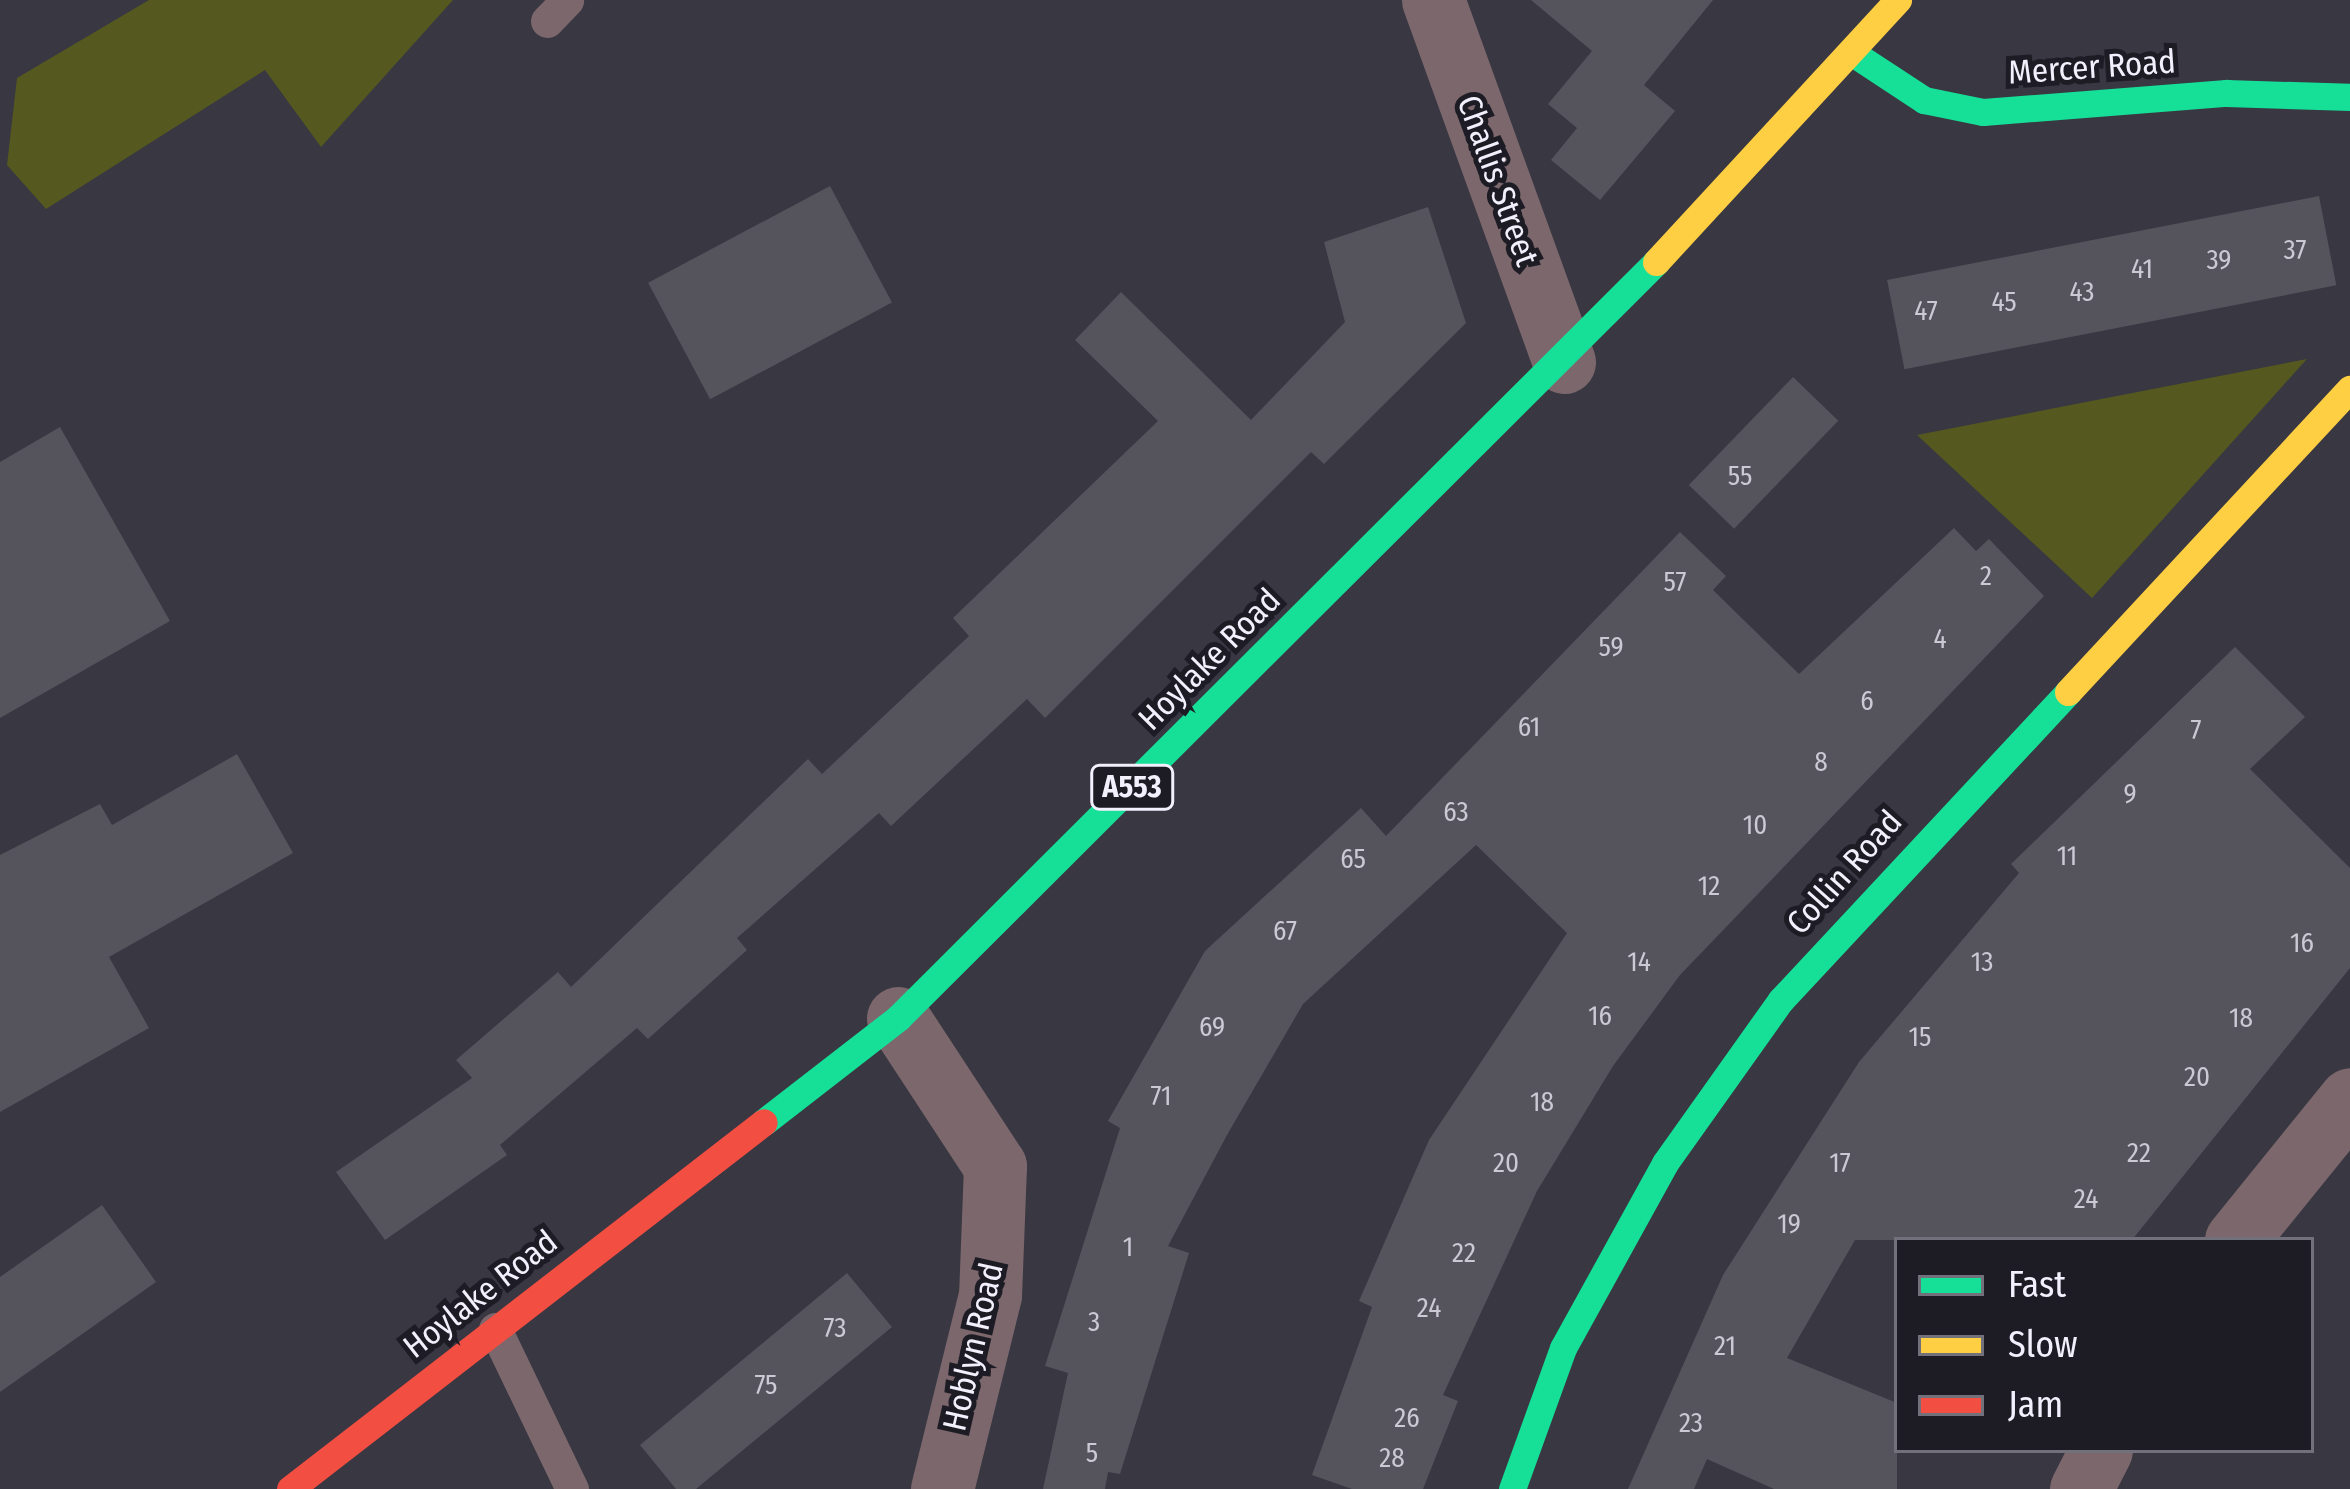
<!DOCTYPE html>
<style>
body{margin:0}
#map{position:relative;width:2350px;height:1489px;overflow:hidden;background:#383742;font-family:"Fira Sans Condensed",sans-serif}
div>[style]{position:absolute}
.green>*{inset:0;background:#55591f}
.building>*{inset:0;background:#55545c;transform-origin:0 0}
.lane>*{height:33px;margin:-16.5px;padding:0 16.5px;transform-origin:16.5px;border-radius:16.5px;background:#7b676c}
.street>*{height:63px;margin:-31.5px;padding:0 31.5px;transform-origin:31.5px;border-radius:31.5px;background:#7b676c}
.fast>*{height:27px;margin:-13.5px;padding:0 13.5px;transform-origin:13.5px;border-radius:13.5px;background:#16e098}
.slow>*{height:27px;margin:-13.5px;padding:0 13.5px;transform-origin:13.5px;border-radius:13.5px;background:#ffcf43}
.jam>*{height:27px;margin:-13.5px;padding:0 13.5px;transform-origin:13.5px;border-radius:13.5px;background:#f24e42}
span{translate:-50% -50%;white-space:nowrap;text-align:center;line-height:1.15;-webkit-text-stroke:10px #1d1c25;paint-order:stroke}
.number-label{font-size:27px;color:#cac9d4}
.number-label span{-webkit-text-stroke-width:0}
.shield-label span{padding:3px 9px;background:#1d1c25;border:3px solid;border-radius:9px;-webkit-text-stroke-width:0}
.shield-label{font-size:30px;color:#f1f0fc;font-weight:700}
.street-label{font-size:33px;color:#f1f0fc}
.legend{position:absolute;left:1894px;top:1237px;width:420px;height:216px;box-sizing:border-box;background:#1d1c25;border:3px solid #72717b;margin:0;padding:15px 21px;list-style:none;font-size:36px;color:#f1f0fc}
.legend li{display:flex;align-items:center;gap:24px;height:60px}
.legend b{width:60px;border:3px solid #72717b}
</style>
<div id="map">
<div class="green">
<div style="clip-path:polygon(149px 0,453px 0,321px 147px,265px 70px,46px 209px,7px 165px,17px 78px)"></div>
<div style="clip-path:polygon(2307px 359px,2092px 598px,1917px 435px)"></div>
</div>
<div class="building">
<div style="clip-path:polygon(1531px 0,1713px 0,1644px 85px,1675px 111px,1600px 200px,1551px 160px,1577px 128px,1548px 104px,1592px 51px)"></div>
<div style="left:830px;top:186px;width:132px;height:206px;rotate:62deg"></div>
<div style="left:2319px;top:196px;width:91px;height:440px;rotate:79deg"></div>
<div style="clip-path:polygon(1428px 207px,1466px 323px,1324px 464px,1311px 452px,1045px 718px,1027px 699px,891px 826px,879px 813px,737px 938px,747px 950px,648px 1039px,637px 1028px,500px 1145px,507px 1155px,385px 1240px,336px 1172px,472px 1078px,456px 1060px,558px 972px,571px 987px,808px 759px,822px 774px,969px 636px,953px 618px,1158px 421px,1075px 340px,1121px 292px,1251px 420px,1345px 322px,1324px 242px)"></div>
<div style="left:1793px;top:377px;width:63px;height:150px;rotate:44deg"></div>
<div style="clip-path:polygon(60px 427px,170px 621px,0 718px,0 462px)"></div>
<div style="clip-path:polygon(1954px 528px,1976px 551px,1989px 539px,2044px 596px,1680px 975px,1613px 1066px,1537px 1191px,1443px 1395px,1458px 1401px,1423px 1489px,1352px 1489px,1312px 1475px,1372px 1307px,1359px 1301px,1429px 1140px,1567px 933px,1476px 845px,1303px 1004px,1227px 1135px,1168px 1246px,1189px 1253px,1120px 1474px,1108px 1472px,1105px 1489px,1043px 1489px,1068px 1373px,1045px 1366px,1120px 1128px,1108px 1121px,1205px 951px,1361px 808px,1386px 836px,1680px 532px,1726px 576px,1713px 590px,1799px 674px)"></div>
<div style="clip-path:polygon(2235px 647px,2305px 717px,2250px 769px,2350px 868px,2350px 968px,2132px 1240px,1855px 1240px,1787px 1358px,1897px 1403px,1897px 1489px,1774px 1489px,1707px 1459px,1694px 1489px,1628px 1489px,1723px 1275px,1859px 1062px,2019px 873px,2011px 864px)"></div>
<div style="clip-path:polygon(237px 754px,293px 853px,109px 957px,149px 1028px,0 1112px,0 855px,100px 804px,112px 825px)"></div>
<div style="clip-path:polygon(102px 1205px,156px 1282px,0 1392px,0 1277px)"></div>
<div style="clip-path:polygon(847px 1273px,892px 1327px,696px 1489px,676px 1489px,640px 1445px)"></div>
</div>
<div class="lane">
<div style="left:547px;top:21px;width:29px;rotate:-46deg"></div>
<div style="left:495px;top:1329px;width:178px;rotate:64.3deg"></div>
</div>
<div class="street">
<div style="left:1433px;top:0;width:385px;rotate:70.1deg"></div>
<div style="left:898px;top:1018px;width:177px;rotate:56.8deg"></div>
<div style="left:995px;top:1166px;width:129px;rotate:92.2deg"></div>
<div style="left:990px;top:1295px;width:200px;rotate:103.9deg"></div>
<div style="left:2236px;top:1240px;width:181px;rotate:-51deg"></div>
<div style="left:2081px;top:1489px;width:44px;rotate:-62.9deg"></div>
</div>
<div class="fast">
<div style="left:1854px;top:54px;width:84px;rotate:33.3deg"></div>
<div style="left:1924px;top:100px;width:60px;rotate:11.5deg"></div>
<div style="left:1983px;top:112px;width:244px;rotate:-4.5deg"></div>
<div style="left:2226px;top:93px;width:124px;rotate:1.8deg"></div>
<div style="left:764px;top:1122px;width:170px;rotate:-37.8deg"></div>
<div style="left:898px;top:1018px;width:1071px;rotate:-44.92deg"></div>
<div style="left:1512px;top:1489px;width:150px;rotate:-70.1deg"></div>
<div style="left:1563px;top:1348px;width:211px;rotate:-61.1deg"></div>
<div style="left:1665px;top:1163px;width:200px;rotate:-54.6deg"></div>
<div style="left:1781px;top:1000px;width:421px;rotate:-47deg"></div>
</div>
<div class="slow">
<div style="left:1656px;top:262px;width:357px;rotate:-47.3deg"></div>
<div style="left:2068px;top:692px;width:414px;rotate:-47.1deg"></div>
</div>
<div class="jam">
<div style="left:290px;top:1489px;width:599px;rotate:-37.75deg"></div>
</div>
<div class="number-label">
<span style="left:2295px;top:251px">37</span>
<span style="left:2219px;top:261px">39</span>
<span style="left:2142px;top:270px">41</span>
<span style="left:2082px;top:293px">43</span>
<span style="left:2004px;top:303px">45</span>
<span style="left:1926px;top:312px">47</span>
<span style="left:1740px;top:477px">55</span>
<span style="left:1986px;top:577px">2</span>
<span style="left:1675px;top:583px">57</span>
<span style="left:1940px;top:640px">4</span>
<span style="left:1611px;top:648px">59</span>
<span style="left:1867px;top:702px">6</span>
<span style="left:1529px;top:728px">61</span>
<span style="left:2196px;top:731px">7</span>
<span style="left:1821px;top:763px">8</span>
<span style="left:2130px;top:795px">9</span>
<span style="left:1456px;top:813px">63</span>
<span style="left:1755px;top:826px">10</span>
<span style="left:2067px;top:857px">11</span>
<span style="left:1353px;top:860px">65</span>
<span style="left:1709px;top:887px">12</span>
<span style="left:1285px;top:932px">67</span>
<span style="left:2302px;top:944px">16</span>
<span style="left:1639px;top:963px">14</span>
<span style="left:1982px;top:963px">13</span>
<span style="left:1600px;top:1017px">16</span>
<span style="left:2241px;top:1019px">18</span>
<span style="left:1212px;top:1028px">69</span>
<span style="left:1920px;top:1038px">15</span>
<span style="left:2197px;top:1078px">20</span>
<span style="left:1161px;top:1097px">71</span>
<span style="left:1542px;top:1103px">18</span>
<span style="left:2139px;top:1154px">22</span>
<span style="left:1506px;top:1164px">20</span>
<span style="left:1840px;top:1164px">17</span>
<span style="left:2086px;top:1200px">24</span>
<span style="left:1789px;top:1225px">19</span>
<span style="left:1128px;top:1248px">1</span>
<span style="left:1464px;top:1254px">22</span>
<span style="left:1429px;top:1309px">24</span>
<span style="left:1094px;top:1323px">3</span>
<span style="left:835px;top:1329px">73</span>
<span style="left:1725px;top:1347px">21</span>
<span style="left:766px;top:1386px">75</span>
<span style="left:1407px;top:1419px">26</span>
<span style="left:1691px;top:1424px">23</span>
<span style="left:1092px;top:1454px">5</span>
<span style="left:1392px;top:1459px">28</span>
</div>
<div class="shield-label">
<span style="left:1132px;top:787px">A553</span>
</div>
<div class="street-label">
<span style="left:2092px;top:68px;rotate:-4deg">Mercer Road</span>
<span style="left:1497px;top:181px;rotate:70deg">Challis Street</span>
<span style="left:1210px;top:660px;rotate:-45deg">Hoylake Road</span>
<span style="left:1845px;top:873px;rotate:-48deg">Collin Road</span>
<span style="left:481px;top:1295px;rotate:-38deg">Hoylake Road</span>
<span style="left:974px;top:1347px;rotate:-77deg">Hoblyn Road</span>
</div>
<ul class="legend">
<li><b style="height:15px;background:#16e098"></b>Fast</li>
<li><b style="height:15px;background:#ffcf43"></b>Slow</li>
<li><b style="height:15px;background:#f24e42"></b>Jam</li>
</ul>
</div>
